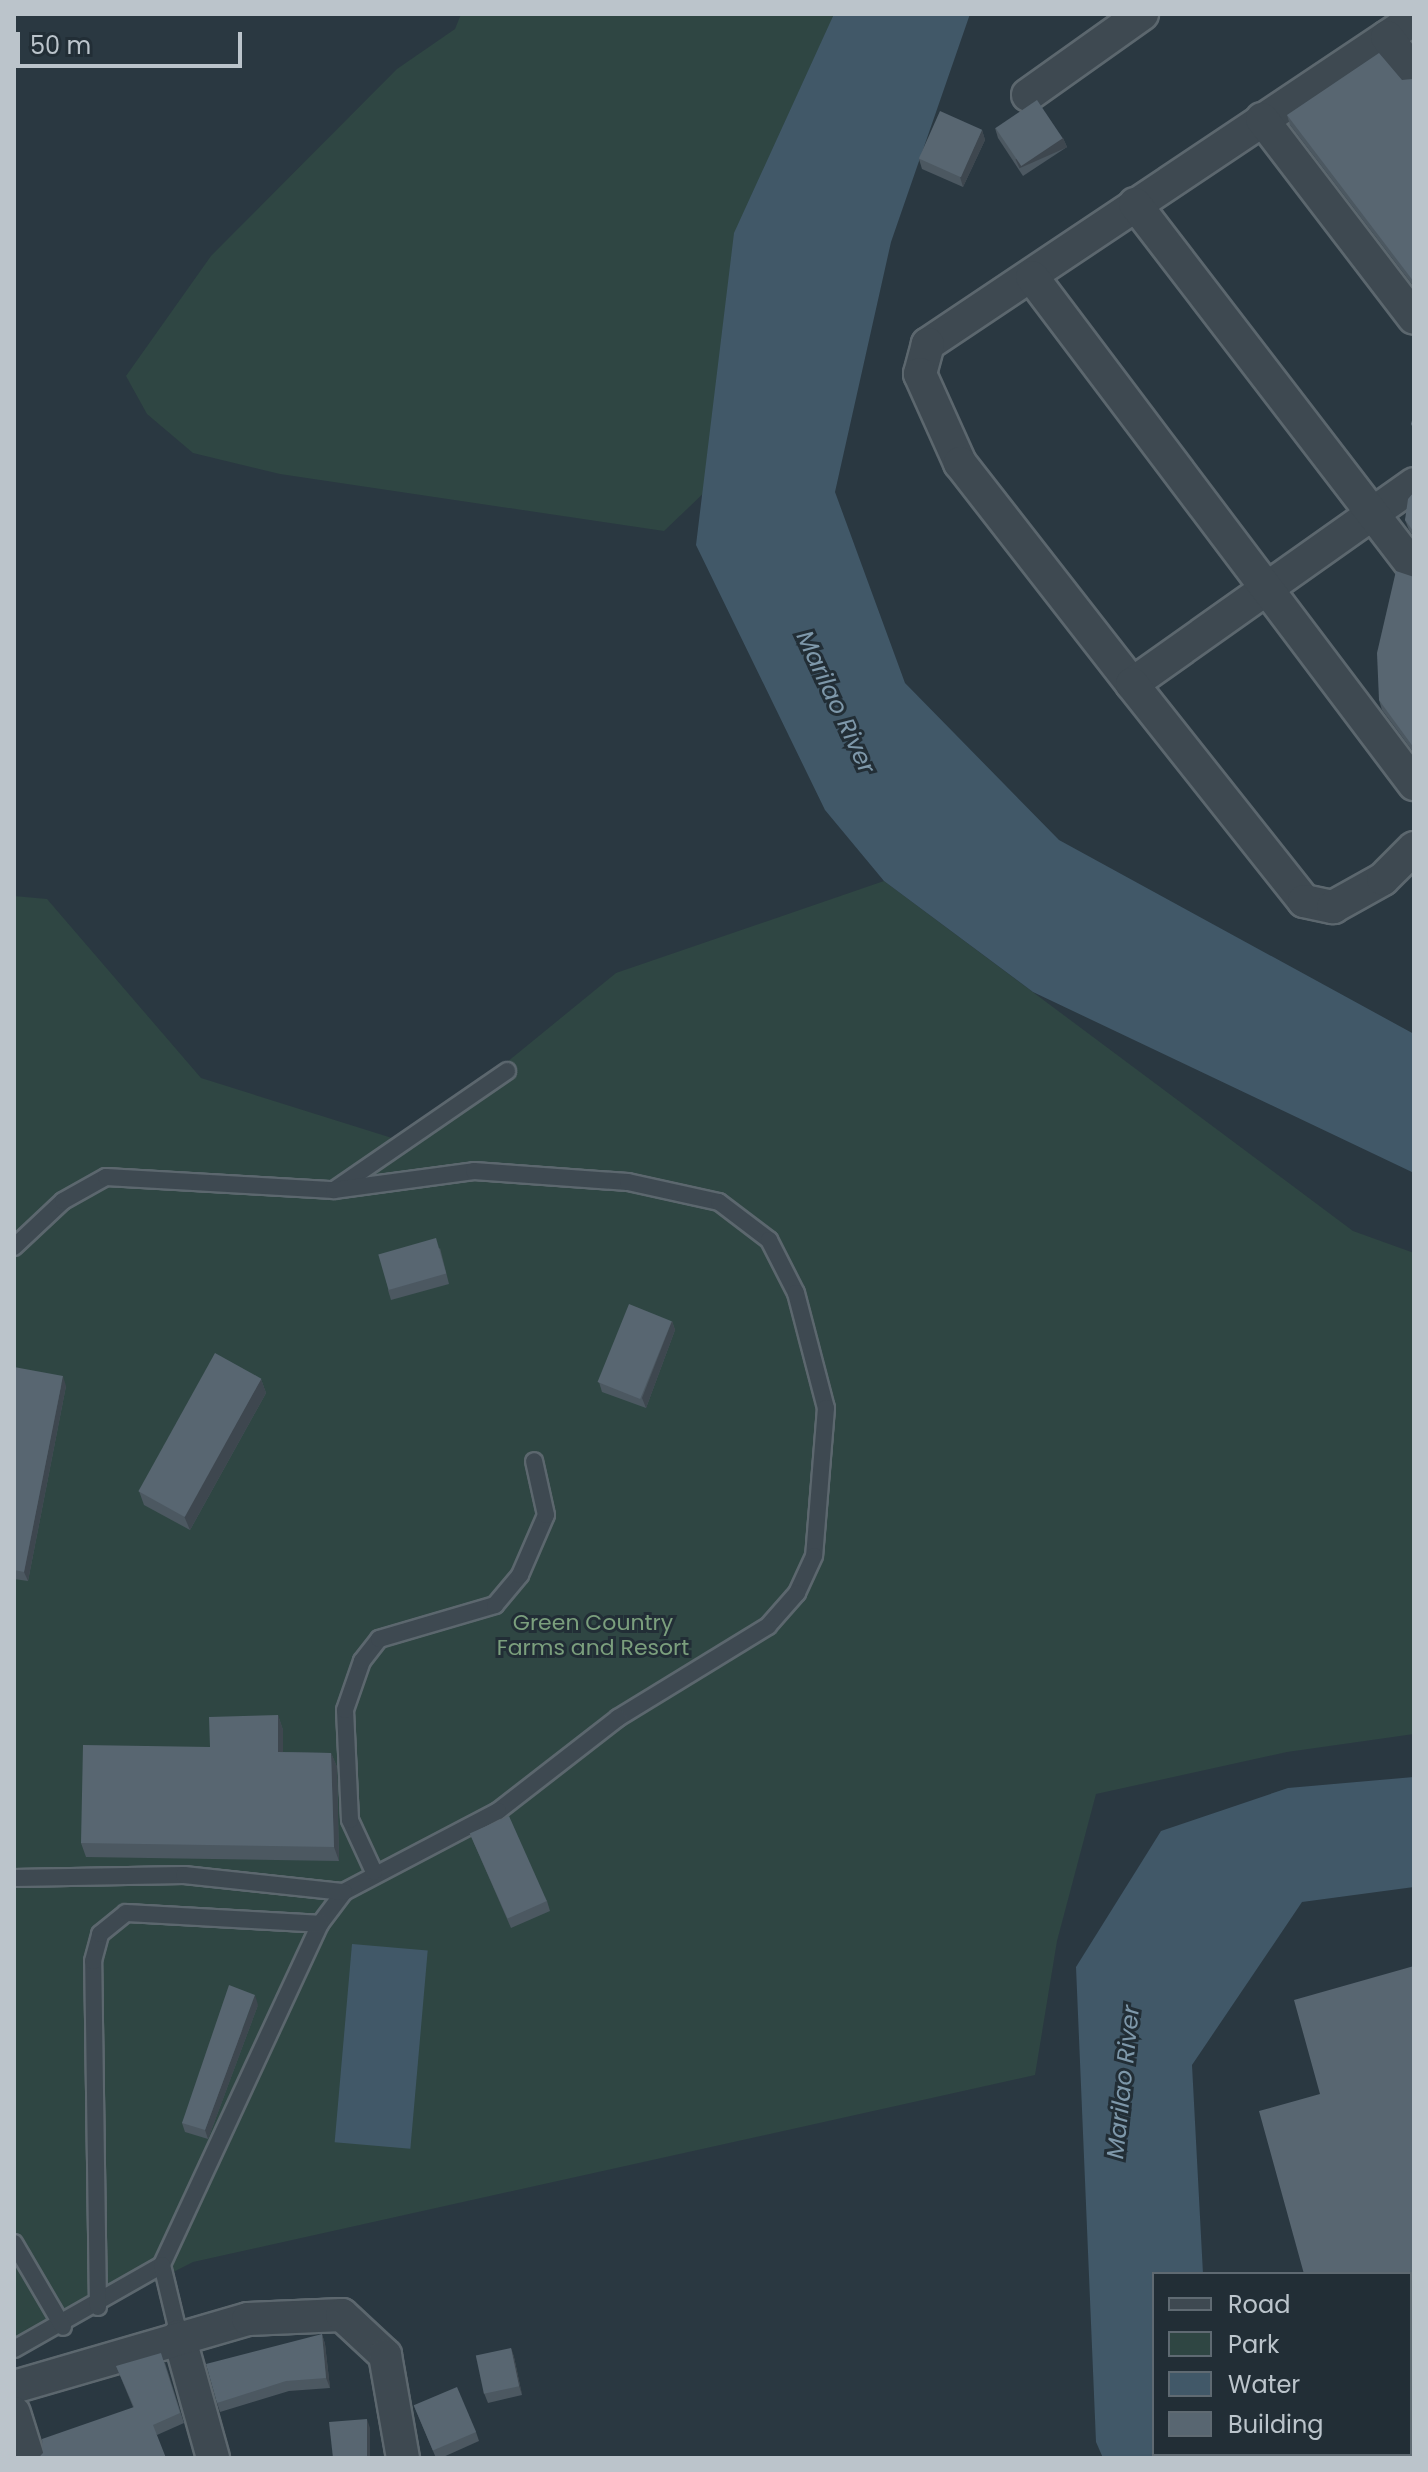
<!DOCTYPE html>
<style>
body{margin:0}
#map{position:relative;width:1428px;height:2472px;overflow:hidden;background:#2a3841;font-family:Poppins,sans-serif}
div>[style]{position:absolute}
.green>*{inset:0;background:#2f4643}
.water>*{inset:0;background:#415868;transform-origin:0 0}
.roads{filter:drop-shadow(2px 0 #5c676e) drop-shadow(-2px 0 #5c676e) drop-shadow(0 2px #5c676e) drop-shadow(0 -2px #5c676e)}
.lane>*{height:16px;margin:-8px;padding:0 8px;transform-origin:8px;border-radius:8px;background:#3e4951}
.street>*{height:32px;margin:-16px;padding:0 16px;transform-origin:16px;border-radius:16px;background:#3e4951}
.wall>*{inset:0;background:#4c5861}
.shaded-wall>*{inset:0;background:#3e474f;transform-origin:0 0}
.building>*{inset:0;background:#586671;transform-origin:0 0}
span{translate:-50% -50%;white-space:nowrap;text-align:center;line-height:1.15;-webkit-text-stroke:6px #222e36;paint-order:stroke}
.park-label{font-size:22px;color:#7b9f7d}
.water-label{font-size:24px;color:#7e98aa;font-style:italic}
.frame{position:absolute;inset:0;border:16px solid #bbc4cb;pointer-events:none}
.legend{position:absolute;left:1152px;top:2272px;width:260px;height:184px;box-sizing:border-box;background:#222e36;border:2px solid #5f6a72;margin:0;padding:10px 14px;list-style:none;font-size:24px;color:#bbc4cb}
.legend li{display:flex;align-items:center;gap:16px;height:40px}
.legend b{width:40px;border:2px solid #5f6a72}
.scale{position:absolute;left:16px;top:32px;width:226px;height:36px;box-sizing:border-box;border:4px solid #bbc4cb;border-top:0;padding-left:10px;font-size:24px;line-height:28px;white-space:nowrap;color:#bbc4cb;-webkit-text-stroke:6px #222e36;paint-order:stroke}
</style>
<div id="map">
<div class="green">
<div style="clip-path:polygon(461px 14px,844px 14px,730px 468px,664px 531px,280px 474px,193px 453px,147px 414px,126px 376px,211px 256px,397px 69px,455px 29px)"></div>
<div style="clip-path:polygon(884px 881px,1353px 1231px,1414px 1253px,1414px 1734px,1287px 1752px,1096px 1794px,1057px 1941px,1035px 2075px,193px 2262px,14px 2353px,14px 896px,47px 899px,201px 1078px,408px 1143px,616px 973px)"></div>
</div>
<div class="water">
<div style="clip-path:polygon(834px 14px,970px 14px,891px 242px,835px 492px,905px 683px,1059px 840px,1414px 1034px,1414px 1173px,1033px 992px,884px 881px,825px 810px,696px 545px,734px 233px)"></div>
<div style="clip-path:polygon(1414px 1777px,1414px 1887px,1302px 1902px,1192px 2065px,1203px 2274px,1154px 2274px,1154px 2454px,1237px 2458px,1103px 2458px,1096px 2442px,1076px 1967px,1161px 1831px,1288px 1788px)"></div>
<div style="left:352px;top:1944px;width:76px;height:199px;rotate:5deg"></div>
</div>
<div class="roads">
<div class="lane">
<div style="left:334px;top:1190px;width:210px;rotate:-34.5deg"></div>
<div style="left:14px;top:1247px;width:67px;rotate:-43.2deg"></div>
<div style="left:63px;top:1201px;width:49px;rotate:-29.2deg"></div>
<div style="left:106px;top:1177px;width:228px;rotate:3.3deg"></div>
<div style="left:334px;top:1190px;width:141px;rotate:-7.7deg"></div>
<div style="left:474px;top:1171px;width:154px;rotate:4.1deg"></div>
<div style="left:628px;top:1182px;width:93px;rotate:12.4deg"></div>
<div style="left:719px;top:1202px;width:63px;rotate:37.2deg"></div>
<div style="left:769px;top:1240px;width:59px;rotate:63deg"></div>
<div style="left:796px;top:1293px;width:119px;rotate:75.4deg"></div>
<div style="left:826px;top:1408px;width:148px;rotate:94.6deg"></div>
<div style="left:814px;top:1556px;width:41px;rotate:114.7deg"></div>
<div style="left:797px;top:1593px;width:44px;rotate:131.3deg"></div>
<div style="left:768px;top:1626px;width:176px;rotate:148.5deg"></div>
<div style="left:618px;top:1718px;width:152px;rotate:142.2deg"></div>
<div style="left:498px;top:1811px;width:174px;rotate:152.3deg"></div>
<div style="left:344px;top:1892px;width:40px;rotate:127deg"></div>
<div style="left:320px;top:1924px;width:376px;rotate:114.9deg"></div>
<div style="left:162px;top:2265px;width:170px;rotate:150.4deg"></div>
<div style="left:374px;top:1872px;width:57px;rotate:-114.8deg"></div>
<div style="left:350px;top:1820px;width:110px;rotate:-92.6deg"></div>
<div style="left:345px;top:1710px;width:52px;rotate:-70.9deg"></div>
<div style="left:362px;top:1661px;width:28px;rotate:-52deg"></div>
<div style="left:379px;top:1639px;width:121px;rotate:-16.3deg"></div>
<div style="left:495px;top:1605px;width:39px;rotate:-50deg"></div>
<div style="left:520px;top:1575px;width:65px;rotate:-66.6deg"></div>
<div style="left:546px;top:1515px;width:55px;rotate:-102.5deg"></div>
<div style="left:14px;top:1878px;width:170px;rotate:-1deg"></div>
<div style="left:184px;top:1875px;width:161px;rotate:6.1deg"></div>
<div style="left:14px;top:2243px;width:97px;rotate:59.7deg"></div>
<div style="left:162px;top:2265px;width:73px;rotate:76.5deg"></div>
<div style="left:98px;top:2307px;width:346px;rotate:-90.8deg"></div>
<div style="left:93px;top:1961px;width:28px;rotate:-75deg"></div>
<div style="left:100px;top:1934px;width:33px;rotate:-39deg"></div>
<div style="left:126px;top:1913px;width:194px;rotate:3.2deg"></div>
</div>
<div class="street">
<div style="left:1414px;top:19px;width:585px;rotate:146.23deg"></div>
<div style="left:928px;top:344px;width:31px;rotate:105deg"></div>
<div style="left:920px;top:374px;width:98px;rotate:65.8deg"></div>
<div style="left:960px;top:463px;width:280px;rotate:52.1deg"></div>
<div style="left:1132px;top:684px;width:346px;rotate:-35.3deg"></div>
<div style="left:1387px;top:37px;width:45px;rotate:53.1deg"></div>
<div style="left:1028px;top:95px;width:140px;rotate:-35.4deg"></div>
<div style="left:1262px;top:119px;width:250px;rotate:52.6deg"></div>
<div style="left:1135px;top:204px;width:459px;rotate:52.5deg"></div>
<div style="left:1032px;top:277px;width:635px;rotate:53deg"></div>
<div style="left:1132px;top:684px;width:277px;rotate:51.6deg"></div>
<div style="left:1304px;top:901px;width:30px;rotate:12deg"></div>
<div style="left:1333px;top:907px;width:57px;rotate:-29.2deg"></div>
<div style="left:1383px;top:879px;width:44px;rotate:-45deg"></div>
<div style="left:179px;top:2336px;width:127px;rotate:74.4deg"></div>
<div style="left:14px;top:2387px;width:244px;rotate:-16.2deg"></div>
<div style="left:248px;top:2319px;width:94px;rotate:-2.4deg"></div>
<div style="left:342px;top:2315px;width:59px;rotate:42.9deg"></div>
<div style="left:385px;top:2355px;width:105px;rotate:80.1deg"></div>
<div style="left:14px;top:2413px;width:47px;rotate:72.7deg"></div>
</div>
</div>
<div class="wall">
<div style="clip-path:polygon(1414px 79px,1414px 287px,1290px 125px,1287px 115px,1402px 80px)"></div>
<div style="clip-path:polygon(995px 128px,1063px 138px,1067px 147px,1023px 176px,998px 138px)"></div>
<div style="clip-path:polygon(982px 130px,985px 140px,963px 187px,922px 169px,919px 159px)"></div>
<div style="clip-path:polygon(1414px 492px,1414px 537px,1409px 530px,1405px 520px)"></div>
<div style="clip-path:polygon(1414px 577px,1414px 753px,1382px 710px,1379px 700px)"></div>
<div style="clip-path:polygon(440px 1248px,449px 1284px,391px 1300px,388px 1290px)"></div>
<div style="clip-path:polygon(672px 1321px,675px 1330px,646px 1408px,602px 1392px,599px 1382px)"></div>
<div style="clip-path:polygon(14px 1367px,66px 1386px,28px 1581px,14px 1579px)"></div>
<div style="clip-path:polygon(261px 1379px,266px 1393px,190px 1530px,144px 1505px,139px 1491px)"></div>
<div style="clip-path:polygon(278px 1715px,283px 1730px,283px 1752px,331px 1753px,337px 1767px,339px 1861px,86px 1857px,81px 1843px,210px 1747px)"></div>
<div style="clip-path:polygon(470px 1834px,547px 1901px,550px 1911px,511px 1928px)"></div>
<div style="clip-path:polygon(258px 2005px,208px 2139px,185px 2132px,182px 2123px)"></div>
<div style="clip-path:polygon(322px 2334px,325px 2344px,330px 2388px,289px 2391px,220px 2412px,217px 2403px)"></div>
<div style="clip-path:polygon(511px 2348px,514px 2357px,522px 2395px,488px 2403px,484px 2393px)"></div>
<div style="clip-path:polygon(165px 2363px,184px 2423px,157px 2435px,133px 2407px,116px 2366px)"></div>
<div style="clip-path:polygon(414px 2406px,476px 2432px,479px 2441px,441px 2458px,436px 2458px)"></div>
</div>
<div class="shaded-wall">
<div style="clip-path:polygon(982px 130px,985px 140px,963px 187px,960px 177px)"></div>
<div style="left:1063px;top:138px;width:10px;height:52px;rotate:66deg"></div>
<div style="clip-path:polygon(672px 1321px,675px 1330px,646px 1408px,642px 1398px)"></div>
<div style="clip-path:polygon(63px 1376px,66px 1386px,28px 1581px,24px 1572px)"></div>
<div style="clip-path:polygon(261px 1379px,266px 1393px,190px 1530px,184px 1516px)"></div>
<div style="clip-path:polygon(278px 1715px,283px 1730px,283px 1766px,278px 1752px)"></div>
<div style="clip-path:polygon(331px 1753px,337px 1767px,339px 1861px,334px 1847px)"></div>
<div style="clip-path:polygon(255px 1995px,258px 2005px,208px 2139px,205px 2130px)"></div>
<div style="clip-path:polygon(322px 2334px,325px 2344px,330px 2388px,326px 2378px)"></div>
<div style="clip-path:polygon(511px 2348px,514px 2357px,522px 2395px,519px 2386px)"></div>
<div style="clip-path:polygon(367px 2419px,370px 2428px,370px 2458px,367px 2458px)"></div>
</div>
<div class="building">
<div style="clip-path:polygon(1379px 53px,1402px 80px,1414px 79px,1414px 282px,1287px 115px)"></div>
<div style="left:1037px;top:100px;width:46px;height:50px;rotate:56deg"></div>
<div style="left:940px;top:111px;width:46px;height:52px;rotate:24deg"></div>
<div style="clip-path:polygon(1414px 413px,1414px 430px,1411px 424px)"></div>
<div style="clip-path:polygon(1414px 492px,1414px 532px,1405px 520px,1408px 499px)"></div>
<div style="clip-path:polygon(1396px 571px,1414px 577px,1414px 748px,1379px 700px,1377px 653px)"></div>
<div style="left:436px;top:1238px;width:37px;height:60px;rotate:74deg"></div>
<div style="left:629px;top:1304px;width:46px;height:84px;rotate:22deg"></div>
<div style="left:215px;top:1353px;width:53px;height:158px;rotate:29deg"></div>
<div style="clip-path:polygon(14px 1367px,63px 1376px,24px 1572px,14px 1570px)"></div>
<div style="clip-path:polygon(278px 1715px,278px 1752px,331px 1753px,334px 1847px,81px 1843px,83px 1745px,210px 1747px,209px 1717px)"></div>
<div style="left:509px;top:1816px;width:93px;height:43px;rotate:66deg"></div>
<div style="clip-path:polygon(1414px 1966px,1414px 2458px,1354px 2458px,1353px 2454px,1410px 2454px,1410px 2274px,1304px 2274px,1259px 2111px,1320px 2094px,1294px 2000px)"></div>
<div style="clip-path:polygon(229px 1985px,255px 1995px,205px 2130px,182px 2123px)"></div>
<div style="clip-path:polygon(322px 2334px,326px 2378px,286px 2381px,217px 2403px,206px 2364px)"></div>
<div style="left:511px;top:2348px;width:39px;height:36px;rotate:78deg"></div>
<div style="clip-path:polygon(161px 2353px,180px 2413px,153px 2425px,166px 2458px,38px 2458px,43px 2453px,42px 2439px,134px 2407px,116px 2366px)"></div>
<div style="left:457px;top:2387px;width:49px;height:47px;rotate:67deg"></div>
<div style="clip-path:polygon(367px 2419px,367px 2458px,333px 2458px,329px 2422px)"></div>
</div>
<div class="park-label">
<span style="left:593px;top:1635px">Green Country<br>Farms and Resort</span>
</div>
<div class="water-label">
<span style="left:836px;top:702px;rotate:65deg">Marilao River</span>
<span style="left:1123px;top:2082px;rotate:-84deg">Marilao River</span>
</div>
<div class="frame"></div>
<ul class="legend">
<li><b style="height:10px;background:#3e4951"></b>Road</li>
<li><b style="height:22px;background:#2f4643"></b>Park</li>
<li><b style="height:22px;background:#415868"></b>Water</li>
<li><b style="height:22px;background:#586671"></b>Building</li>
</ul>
<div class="scale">50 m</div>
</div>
